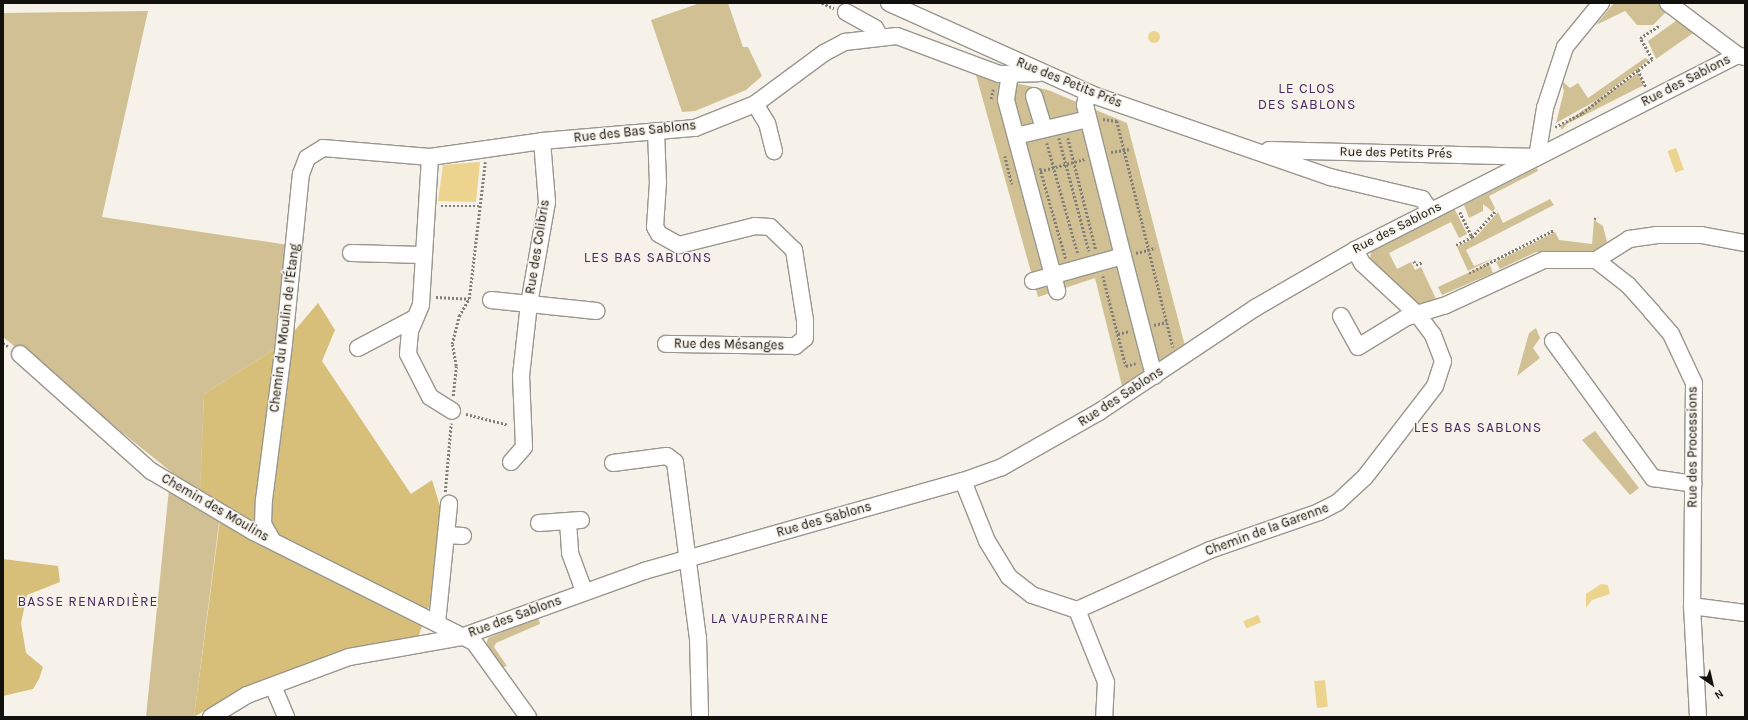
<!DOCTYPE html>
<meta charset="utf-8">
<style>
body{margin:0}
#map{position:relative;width:1748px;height:720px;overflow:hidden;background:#f6f2e9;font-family:Karla,sans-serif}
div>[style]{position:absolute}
.green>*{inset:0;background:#d0c093}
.forest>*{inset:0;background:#d7bf7a}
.water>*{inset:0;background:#edd48e;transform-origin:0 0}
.round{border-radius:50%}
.path>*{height:2.5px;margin-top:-1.25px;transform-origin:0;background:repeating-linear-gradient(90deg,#817e78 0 2px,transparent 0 4px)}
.roads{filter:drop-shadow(1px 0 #99968d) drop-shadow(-1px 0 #99968d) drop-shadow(0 1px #99968d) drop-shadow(0 -1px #99968d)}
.minor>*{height:16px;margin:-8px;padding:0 8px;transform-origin:8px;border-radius:8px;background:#fff}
span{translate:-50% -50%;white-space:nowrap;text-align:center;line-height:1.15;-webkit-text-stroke:3px #f6f2e9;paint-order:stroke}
.street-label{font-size:13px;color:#12100d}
.neighbourhood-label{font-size:14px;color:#462a64;letter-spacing:1px}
.frame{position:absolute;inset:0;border:4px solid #12100d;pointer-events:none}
.north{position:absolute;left:1692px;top:664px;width:40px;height:40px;-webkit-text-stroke:3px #f6f2e9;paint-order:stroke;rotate:146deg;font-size:11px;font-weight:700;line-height:16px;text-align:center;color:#12100d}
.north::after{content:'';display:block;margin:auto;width:14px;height:18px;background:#12100d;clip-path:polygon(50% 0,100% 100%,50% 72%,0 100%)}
</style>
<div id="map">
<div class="green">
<div style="clip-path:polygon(700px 3px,728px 3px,743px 47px,748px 47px,762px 76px,746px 90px,695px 111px,682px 112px,651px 20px)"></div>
<div style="clip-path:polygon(1614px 3px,1662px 3px,1669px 9px,1653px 25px,1637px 25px,1625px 11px,1596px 25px)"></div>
<div style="clip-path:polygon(148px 11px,102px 217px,295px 246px,284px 343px,204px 394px,200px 495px,3px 337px,3px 13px)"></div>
<div style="clip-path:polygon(1680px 18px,1696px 31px,1656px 59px,1648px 41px)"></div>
<div style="clip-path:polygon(1645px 58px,1649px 60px,1599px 99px,1556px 123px,1564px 91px,1561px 80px,1570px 88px,1578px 83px,1588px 98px)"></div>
<div style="clip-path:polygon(1638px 73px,1644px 85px,1567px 124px,1562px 130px,1560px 126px)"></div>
<div style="clip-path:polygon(976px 75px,1048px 90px,1127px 123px,1185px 346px,1123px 390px,1095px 278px,1038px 297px)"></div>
<div style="clip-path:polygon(1537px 168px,1538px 171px,1489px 196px,1495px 208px,1493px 212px,1483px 204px,1483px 211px,1469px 218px,1464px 205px)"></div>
<div style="clip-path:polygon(1550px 199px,1554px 205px,1466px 250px,1474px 266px,1494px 258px,1468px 271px,1457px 247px,1476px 237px,1498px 212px,1503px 223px)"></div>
<div style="clip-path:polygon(1454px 208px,1467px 234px,1459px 238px,1451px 222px,1389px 253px,1397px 269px,1411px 262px,1415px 270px,1421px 267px,1436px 299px,1419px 304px,1377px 268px,1370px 259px,1371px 250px)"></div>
<div style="clip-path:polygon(1594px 220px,1603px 226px,1607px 242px,1596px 253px,1536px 252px,1500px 269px,1496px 262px,1555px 232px,1559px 240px,1592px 244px)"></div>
<div style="clip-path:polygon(1489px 263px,1493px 273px,1442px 295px,1438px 287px)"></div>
<div style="clip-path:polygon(1536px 328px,1540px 338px,1533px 348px,1540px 358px,1517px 376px,1529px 333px)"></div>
<div style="clip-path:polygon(1595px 431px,1639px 488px,1630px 495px,1582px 440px)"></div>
<div style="clip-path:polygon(169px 489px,220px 515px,194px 717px,146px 717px)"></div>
<div style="clip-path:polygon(538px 617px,540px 624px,496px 643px,494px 647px,507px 666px,503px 667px,486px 645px,488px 638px)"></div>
</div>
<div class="forest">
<div style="clip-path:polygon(318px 303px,335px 330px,322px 361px,411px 494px,432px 480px,440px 506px,430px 603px,418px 638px,349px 650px,246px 686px,194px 717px,221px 512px,200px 490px,204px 394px,284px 343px)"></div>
<div style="clip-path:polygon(3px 559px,58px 566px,60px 582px,27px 595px,21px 623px,26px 653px,43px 667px,39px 679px,33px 689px,3px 696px)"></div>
</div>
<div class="water">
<div class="round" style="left:1148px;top:31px;width:12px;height:12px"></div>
<div style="left:1676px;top:148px;width:23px;height:9px;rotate:70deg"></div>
<div style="clip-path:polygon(480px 162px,476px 202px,438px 201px,443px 165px)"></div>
<div style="clip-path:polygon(1601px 584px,1608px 585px,1610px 594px,1592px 600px,1586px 608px,1586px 594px)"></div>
<div style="left:1258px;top:615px;width:8px;height:16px;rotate:67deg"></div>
<div style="left:1325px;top:680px;width:27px;height:11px;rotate:84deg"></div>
</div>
<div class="path">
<div style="left:822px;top:3px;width:13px;rotate:23deg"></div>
<div style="left:1638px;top:70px;width:18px;rotate:-38deg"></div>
<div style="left:1652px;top:59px;width:24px;rotate:-120deg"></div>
<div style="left:1640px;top:38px;width:24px;rotate:-33deg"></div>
<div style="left:991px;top:99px;width:10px;rotate:-79deg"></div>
<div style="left:1103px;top:119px;width:14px;rotate:8deg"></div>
<div style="left:1117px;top:121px;width:233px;rotate:76.1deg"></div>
<div style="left:1555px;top:127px;width:30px;rotate:-27deg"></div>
<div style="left:1582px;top:113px;width:71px;rotate:-37.5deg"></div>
<div style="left:1638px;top:70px;width:19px;rotate:65deg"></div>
<div style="left:1059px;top:138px;width:117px;rotate:75.1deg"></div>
<div style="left:1068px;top:138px;width:115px;rotate:76deg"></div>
<div style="left:1047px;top:143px;width:115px;rotate:74.4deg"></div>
<div style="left:1111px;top:152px;width:18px;rotate:-9deg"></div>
<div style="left:1005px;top:156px;width:29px;rotate:76deg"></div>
<div style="left:1040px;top:168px;width:95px;rotate:74.1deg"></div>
<div style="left:1040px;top:171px;width:47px;rotate:-14.9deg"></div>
<div style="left:441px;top:206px;width:39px"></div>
<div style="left:1460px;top:212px;width:28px;rotate:64deg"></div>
<div style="left:1472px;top:237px;width:36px;rotate:-48deg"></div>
<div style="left:1594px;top:219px;width:4px;rotate:-27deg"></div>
<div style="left:1456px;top:245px;width:18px;rotate:-27deg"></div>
<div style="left:1136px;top:253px;width:20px;rotate:-15deg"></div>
<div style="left:1414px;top:261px;width:4px;rotate:63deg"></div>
<div style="left:1416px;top:265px;width:8px;rotate:-23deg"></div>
<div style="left:1469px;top:273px;width:95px;rotate:-26.8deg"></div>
<div style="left:1103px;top:276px;width:93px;rotate:75.7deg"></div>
<div style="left:1126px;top:366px;width:10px;rotate:-17deg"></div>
<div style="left:436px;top:297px;width:33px;rotate:3deg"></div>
<div style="left:1154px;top:325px;width:13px;rotate:-13deg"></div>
<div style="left:1118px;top:334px;width:11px;rotate:-15deg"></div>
<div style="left:3px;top:343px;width:7px;rotate:34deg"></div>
<div style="left:453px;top:396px;width:30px;rotate:-84deg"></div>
<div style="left:456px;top:366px;width:22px;rotate:-100deg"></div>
<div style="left:452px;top:344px;width:29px;rotate:-76deg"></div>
<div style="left:459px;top:316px;width:20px;rotate:-60deg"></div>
<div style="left:469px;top:299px;width:138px;rotate:-83.3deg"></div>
<div style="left:466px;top:414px;width:44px;rotate:14.3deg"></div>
<div style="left:445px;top:492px;width:69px;rotate:-85deg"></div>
</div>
<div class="roads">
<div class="minor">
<div style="left:889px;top:3px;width:227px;rotate:24.2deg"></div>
<div style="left:1096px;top:96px;width:248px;rotate:19.1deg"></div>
<div style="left:1330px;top:177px;width:95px;rotate:13.4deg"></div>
<div style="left:1422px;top:199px;width:15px;rotate:53deg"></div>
<div style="left:1668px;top:3px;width:86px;rotate:37deg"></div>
<div style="left:1737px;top:55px;width:8px;rotate:14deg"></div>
<div style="left:846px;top:12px;width:33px;rotate:29deg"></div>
<div style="left:875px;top:28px;width:11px;rotate:63deg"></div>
<div style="left:1010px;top:74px;width:26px;rotate:99deg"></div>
<div style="left:1006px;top:100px;width:198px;rotate:75deg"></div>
<div style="left:1087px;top:93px;width:12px;rotate:99deg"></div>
<div style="left:1085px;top:105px;width:156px;rotate:75.9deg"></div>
<div style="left:1034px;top:96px;width:34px;rotate:73deg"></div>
<div style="left:755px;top:104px;width:22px;rotate:58deg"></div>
<div style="left:767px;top:123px;width:29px;rotate:76deg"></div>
<div style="left:656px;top:131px;width:51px;rotate:87.8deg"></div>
<div style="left:658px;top:182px;width:45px;rotate:93.8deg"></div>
<div style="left:655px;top:227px;width:8px;rotate:60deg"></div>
<div style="left:659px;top:234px;width:23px;rotate:29deg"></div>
<div style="left:679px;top:245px;width:78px;rotate:-14deg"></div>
<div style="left:755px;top:226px;width:15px;rotate:4deg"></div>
<div style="left:770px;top:227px;width:33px;rotate:44deg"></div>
<div style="left:794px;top:250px;width:71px;rotate:81.1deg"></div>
<div style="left:805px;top:320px;width:18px;rotate:90deg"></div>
<div style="left:805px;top:338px;width:13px;rotate:141deg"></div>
<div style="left:795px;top:346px;width:129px;rotate:-179.1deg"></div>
<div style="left:1016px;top:136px;width:74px;rotate:-13.3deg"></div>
<div style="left:1269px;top:150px;width:268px;rotate:1.5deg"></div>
<div style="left:430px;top:157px;width:148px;rotate:93.5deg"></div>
<div style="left:421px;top:305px;width:28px;rotate:113deg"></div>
<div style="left:410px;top:331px;width:23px;rotate:95deg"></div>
<div style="left:408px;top:354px;width:48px;rotate:62.9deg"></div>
<div style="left:430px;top:397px;width:26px;rotate:32deg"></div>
<div style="left:1537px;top:157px;width:50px;rotate:-80.7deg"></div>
<div style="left:1545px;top:108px;width:64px;rotate:-71.8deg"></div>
<div style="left:1565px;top:47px;width:57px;rotate:-50.7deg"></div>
<div style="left:351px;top:253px;width:71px;rotate:1.6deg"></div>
<div style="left:1596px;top:260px;width:39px;rotate:-32deg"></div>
<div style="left:1629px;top:239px;width:27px;rotate:-8deg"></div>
<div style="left:1656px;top:235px;width:45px"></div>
<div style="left:1701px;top:235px;width:45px;rotate:10.3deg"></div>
<div style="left:1033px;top:281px;width:93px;rotate:-15.5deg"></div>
<div style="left:1123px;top:256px;width:124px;rotate:75.5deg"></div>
<div style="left:491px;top:300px;width:106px;rotate:6deg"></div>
<div style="left:1341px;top:316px;width:35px;rotate:61deg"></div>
<div style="left:1358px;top:347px;width:57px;rotate:-31.5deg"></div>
<div style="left:1407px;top:317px;width:39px;rotate:-17deg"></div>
<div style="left:1444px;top:306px;width:110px;rotate:-24.7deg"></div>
<div style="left:1544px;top:260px;width:52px"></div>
<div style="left:1596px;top:260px;width:41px;rotate:38deg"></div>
<div style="left:1628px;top:285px;width:36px;rotate:48deg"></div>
<div style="left:1652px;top:312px;width:29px;rotate:49deg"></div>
<div style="left:1671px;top:334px;width:54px;rotate:64.9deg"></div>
<div style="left:1694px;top:383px;width:223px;rotate:90.5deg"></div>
<div style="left:1692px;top:606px;width:111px;rotate:86.9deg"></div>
<div style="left:1553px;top:341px;width:170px;rotate:53.9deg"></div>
<div style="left:1653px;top:478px;width:41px;rotate:8.3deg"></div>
<div style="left:358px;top:348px;width:64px;rotate:-27.8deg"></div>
<div style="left:20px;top:354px;width:176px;rotate:41.8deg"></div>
<div style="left:151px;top:471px;width:117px;rotate:30.7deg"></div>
<div style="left:252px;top:531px;width:248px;rotate:26.6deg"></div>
<div style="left:474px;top:642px;width:92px;rotate:54.2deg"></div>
<div style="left:511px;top:462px;width:20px;rotate:-49deg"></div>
<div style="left:524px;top:447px;width:71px;rotate:-92.4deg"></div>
<div style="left:521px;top:376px;width:72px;rotate:-83.7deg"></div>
<div style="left:529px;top:304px;width:104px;rotate:-80deg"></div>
<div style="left:547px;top:202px;width:61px;rotate:-94.7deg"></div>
<div style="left:613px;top:463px;width:54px;rotate:-7.4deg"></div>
<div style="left:667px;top:456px;width:10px;rotate:37deg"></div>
<div style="left:675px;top:462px;width:177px;rotate:82.6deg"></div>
<div style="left:698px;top:638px;width:79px;rotate:88.5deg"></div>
<div style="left:963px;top:481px;width:65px;rotate:68.2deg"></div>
<div style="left:987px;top:541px;width:42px;rotate:58.6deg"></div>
<div style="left:1009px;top:577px;width:29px;rotate:38deg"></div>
<div style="left:1032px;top:595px;width:47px;rotate:18.4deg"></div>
<div style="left:1077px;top:610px;width:78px;rotate:68.1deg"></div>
<div style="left:1106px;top:682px;width:35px;rotate:93deg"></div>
<div style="left:568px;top:522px;width:31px;rotate:86deg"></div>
<div style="left:570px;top:553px;width:40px;rotate:69.8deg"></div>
<div style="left:539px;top:523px;width:42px;rotate:-4.1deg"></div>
<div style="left:446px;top:535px;width:17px;rotate:3deg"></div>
<div style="left:272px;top:540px;width:18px;rotate:-119deg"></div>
<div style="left:263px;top:524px;width:24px;rotate:-88deg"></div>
<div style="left:264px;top:500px;width:158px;rotate:-82.7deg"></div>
<div style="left:284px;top:343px;width:170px;rotate:-84.3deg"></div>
<div style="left:301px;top:174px;width:17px;rotate:-69deg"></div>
<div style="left:307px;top:158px;width:19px;rotate:-32deg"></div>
<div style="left:323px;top:148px;width:107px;rotate:4.8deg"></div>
<div style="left:430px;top:157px;width:113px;rotate:-8.1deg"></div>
<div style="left:542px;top:141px;width:154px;rotate:-4.9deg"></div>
<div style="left:695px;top:128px;width:65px;rotate:-21.8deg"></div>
<div style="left:755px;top:104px;width:86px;rotate:-36.5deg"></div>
<div style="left:824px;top:53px;width:24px;rotate:-28deg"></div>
<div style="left:845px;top:42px;width:52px;rotate:-6.6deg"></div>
<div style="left:897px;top:36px;width:109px;rotate:20.4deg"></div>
<div style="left:999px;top:74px;width:39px;rotate:-1deg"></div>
<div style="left:1692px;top:606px;width:53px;rotate:7.5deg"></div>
<div style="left:1077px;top:610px;width:146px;rotate:-24.3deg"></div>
<div style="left:1210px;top:550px;width:115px;rotate:-19.2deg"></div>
<div style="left:1319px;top:512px;width:20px;rotate:-27deg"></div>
<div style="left:1337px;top:503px;width:38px;rotate:-43deg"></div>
<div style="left:1365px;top:477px;width:115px;rotate:-52.4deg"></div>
<div style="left:1435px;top:386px;width:26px;rotate:-72deg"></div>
<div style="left:1443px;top:361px;width:28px;rotate:-111deg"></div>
<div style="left:1433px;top:335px;width:25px;rotate:-127deg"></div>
<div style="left:1418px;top:315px;width:76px;rotate:-137.1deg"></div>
<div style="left:1362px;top:263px;width:15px;rotate:-118deg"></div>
<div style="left:437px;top:623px;width:120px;rotate:-84.2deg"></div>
<div style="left:273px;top:686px;width:34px;rotate:67deg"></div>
<div style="left:211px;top:717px;width:42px;rotate:-31.4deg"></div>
<div style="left:247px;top:695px;width:109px;rotate:-20.4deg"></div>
<div style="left:349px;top:657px;width:114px;rotate:-10.1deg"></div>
<div style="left:461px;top:637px;width:195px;rotate:-19.8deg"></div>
<div style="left:644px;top:571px;width:331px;rotate:-15.8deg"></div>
<div style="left:963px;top:481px;width:41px;rotate:-19.7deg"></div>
<div style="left:1002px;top:467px;width:112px;rotate:-29.6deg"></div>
<div style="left:1099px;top:412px;width:187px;rotate:-33.7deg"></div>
<div style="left:1255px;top:308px;width:116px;rotate:-30.1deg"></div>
<div style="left:1355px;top:250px;width:429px;rotate:-27deg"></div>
</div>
</div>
<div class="street-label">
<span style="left:1686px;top:81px;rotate:-27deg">Rue des Sablons</span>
<span style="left:1069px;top:83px;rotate:22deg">Rue des Petits Prés</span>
<span style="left:635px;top:132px;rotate:-6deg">Rue des Bas Sablons</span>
<span style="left:1396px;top:153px;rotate:1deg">Rue des Petits Prés</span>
<span style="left:1397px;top:228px;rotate:-27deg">Rue des Sablons</span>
<span style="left:538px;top:247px;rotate:-81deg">Rue des Colibris</span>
<span style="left:285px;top:328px;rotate:-83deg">Chemin du Moulin de l'Étang</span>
<span style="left:729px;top:345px;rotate:1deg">Rue des Mésanges</span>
<span style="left:1121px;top:397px;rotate:-33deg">Rue des Sablons</span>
<span style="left:1693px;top:447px;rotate:-90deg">Rue des Processions</span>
<span style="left:215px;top:508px;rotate:30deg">Chemin des Moulins</span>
<span style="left:824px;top:520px;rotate:-16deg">Rue des Sablons</span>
<span style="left:1267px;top:530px;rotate:-20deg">Chemin de la Garenne</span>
<span style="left:515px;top:617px;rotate:-20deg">Rue des Sablons</span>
</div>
<div class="neighbourhood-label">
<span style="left:1307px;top:97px">LE CLOS<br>DES SABLONS</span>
<span style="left:648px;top:258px">LES BAS SABLONS</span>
<span style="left:1478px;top:428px">LES BAS SABLONS</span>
<span style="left:88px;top:602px">BASSE RENARDIÈRE</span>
<span style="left:770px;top:619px">LA VAUPERRAINE</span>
</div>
<div class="frame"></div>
<div class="north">N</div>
</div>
